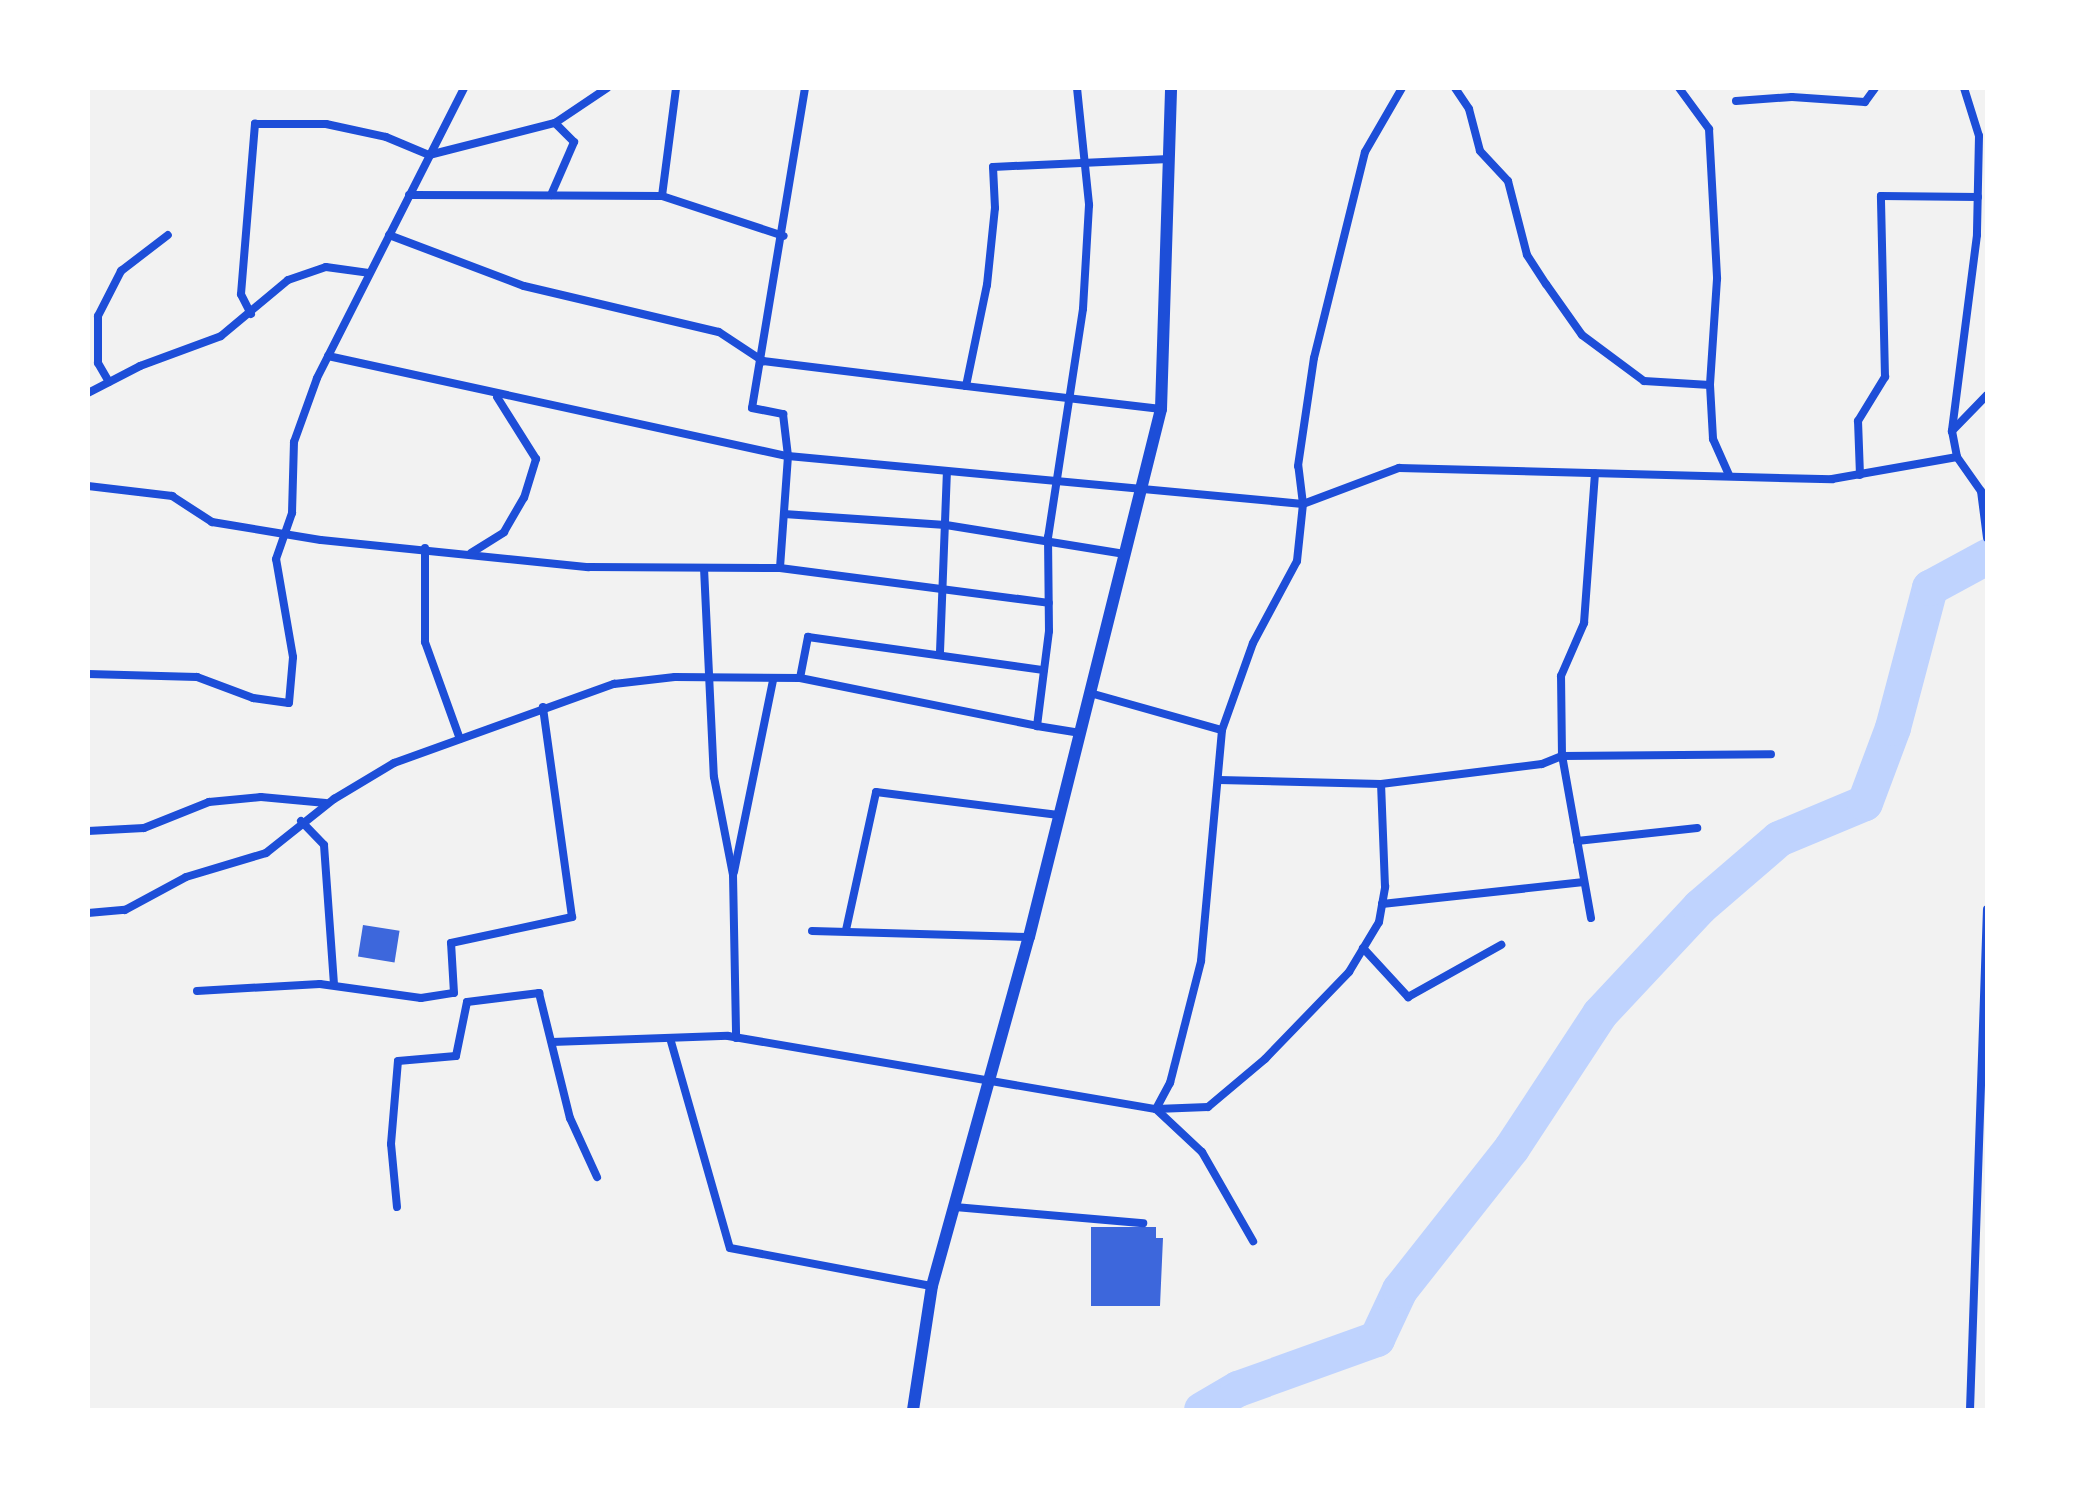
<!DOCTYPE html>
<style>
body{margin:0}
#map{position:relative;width:2075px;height:1498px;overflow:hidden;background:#f2f2f2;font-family:"Golos Text",sans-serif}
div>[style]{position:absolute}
.river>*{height:36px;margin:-18px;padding:0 18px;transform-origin:18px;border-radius:18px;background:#bfd3fe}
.building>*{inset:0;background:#3d67dc;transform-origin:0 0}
.minor>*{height:8px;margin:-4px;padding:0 4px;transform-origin:4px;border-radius:4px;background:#1d4ed8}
.tertiary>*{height:12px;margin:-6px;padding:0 6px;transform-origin:6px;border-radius:6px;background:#1d4ed8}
span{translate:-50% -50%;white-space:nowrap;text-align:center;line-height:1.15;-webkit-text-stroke:7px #fff;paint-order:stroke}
.frame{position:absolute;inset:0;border:90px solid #fff;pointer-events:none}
</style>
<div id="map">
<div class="river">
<div style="left:1202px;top:1410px;width:42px;rotate:-30.3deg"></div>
<div style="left:1238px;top:1389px;width:148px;rotate:-19.8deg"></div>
<div style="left:1377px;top:1339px;width:54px;rotate:-64.9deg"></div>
<div style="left:1400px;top:1290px;width:181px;rotate:-51.7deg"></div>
<div style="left:1512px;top:1148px;width:160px;rotate:-56.7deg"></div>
<div style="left:1600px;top:1014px;width:146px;rotate:-46.9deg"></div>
<div style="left:1700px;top:907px;width:104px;rotate:-40.7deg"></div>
<div style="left:1779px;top:839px;width:93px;rotate:-22.7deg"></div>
<div style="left:1865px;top:803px;width:80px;rotate:-69.5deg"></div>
<div style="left:1893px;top:728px;width:145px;rotate:-75.2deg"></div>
<div style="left:1930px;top:588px;width:65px;rotate:-28.5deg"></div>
</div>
<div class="building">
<div style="left:363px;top:925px;width:37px;height:32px;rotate:9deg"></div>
<div style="clip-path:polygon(1091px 1227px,1156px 1227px,1156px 1238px,1163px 1238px,1160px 1306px,1091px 1306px)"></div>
</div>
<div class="minor">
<div style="left:805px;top:88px;width:324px;rotate:99.4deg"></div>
<div style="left:752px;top:408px;width:32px;rotate:11deg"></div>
<div style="left:783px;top:414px;width:42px;rotate:83.2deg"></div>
<div style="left:788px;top:456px;width:517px;rotate:5.32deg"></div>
<div style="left:1303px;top:504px;width:38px;rotate:-97deg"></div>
<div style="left:1298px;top:466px;width:109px;rotate:-81.6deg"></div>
<div style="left:1314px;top:358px;width:212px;rotate:-76.1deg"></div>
<div style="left:1365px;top:152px;width:74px;rotate:-60deg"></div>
<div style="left:1077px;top:88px;width:118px;rotate:84.1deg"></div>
<div style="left:1089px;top:205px;width:104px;rotate:93.3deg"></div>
<div style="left:1083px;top:309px;width:231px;rotate:98.7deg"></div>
<div style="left:1048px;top:537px;width:94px;rotate:89.4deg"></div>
<div style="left:1049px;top:631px;width:96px;rotate:97.2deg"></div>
<div style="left:1037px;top:726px;width:44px;rotate:9.2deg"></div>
<div style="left:1455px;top:88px;width:25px;rotate:56deg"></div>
<div style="left:1469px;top:109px;width:43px;rotate:75.3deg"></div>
<div style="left:1480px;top:151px;width:41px;rotate:47deg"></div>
<div style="left:1508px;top:181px;width:76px;rotate:75.6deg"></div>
<div style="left:1527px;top:255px;width:35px;rotate:57deg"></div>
<div style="left:1546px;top:284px;width:62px;rotate:54.8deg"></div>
<div style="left:1582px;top:335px;width:77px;rotate:36.6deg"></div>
<div style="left:1644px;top:381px;width:66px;rotate:3.5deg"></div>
<div style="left:1710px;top:385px;width:54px;rotate:86.8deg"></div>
<div style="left:1713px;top:439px;width:39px;rotate:66deg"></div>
<div style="left:1679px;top:88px;width:51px;rotate:53.8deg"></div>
<div style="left:1709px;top:129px;width:150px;rotate:86.9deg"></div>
<div style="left:1717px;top:279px;width:106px;rotate:93.8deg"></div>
<div style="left:1964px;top:88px;width:50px;rotate:72.6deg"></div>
<div style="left:1979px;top:136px;width:99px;rotate:91.2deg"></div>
<div style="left:1977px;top:235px;width:198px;rotate:97.3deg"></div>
<div style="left:1952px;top:431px;width:26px;rotate:79deg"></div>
<div style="left:1957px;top:457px;width:42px;rotate:54.8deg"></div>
<div style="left:1981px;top:491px;width:47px;rotate:82.7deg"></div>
<div style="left:1736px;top:101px;width:56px;rotate:-4.1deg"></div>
<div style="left:1792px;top:97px;width:73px;rotate:3.9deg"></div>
<div style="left:1865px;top:102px;width:17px;rotate:-54deg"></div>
<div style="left:409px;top:195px;width:253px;rotate:0.2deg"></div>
<div style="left:662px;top:196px;width:109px;rotate:-82.6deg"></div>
<div style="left:551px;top:195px;width:58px;rotate:-66.5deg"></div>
<div style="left:574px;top:142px;width:27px;rotate:-135deg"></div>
<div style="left:662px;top:196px;width:128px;rotate:18.2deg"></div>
<div style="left:389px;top:235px;width:144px;rotate:20.7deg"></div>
<div style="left:524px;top:286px;width:200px;rotate:13.3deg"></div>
<div style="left:719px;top:332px;width:53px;rotate:33.4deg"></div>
<div style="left:763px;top:361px;width:205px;rotate:7deg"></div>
<div style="left:251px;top:314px;width:22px;rotate:-117deg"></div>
<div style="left:241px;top:294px;width:171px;rotate:-85.3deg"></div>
<div style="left:255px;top:124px;width:71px"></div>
<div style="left:326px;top:124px;width:61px;rotate:12.2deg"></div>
<div style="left:386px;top:137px;width:47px;rotate:22.7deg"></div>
<div style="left:429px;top:155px;width:130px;rotate:-14.3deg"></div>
<div style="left:555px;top:123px;width:63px;rotate:-33.9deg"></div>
<div style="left:328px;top:356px;width:471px;rotate:12.3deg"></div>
<div style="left:788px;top:456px;width:112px;rotate:94.1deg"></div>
<div style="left:109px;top:382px;width:22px;rotate:-120deg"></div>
<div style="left:98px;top:363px;width:47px;rotate:-90deg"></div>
<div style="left:98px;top:316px;width:51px;rotate:-62.9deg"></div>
<div style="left:121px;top:271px;width:59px;rotate:-37.5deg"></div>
<div style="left:88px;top:393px;width:59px;rotate:-27.4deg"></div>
<div style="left:140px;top:366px;width:86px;rotate:-20.3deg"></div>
<div style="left:221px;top:336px;width:87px;rotate:-39.9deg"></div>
<div style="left:288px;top:280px;width:40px;rotate:-18.9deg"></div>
<div style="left:326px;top:267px;width:43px;rotate:7.9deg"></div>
<div style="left:1161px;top:409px;width:196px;rotate:-173.3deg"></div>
<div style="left:966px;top:386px;width:103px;rotate:-78.3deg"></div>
<div style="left:987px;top:285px;width:77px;rotate:-84.1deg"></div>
<div style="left:995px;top:208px;width:41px;rotate:-92.8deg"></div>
<div style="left:993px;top:167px;width:176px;rotate:-2.6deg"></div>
<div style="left:1952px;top:431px;width:50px;rotate:-45.8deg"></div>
<div style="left:1860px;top:475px;width:54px;rotate:-92.1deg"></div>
<div style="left:1858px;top:421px;width:52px;rotate:-58.5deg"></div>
<div style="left:1885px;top:377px;width:181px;rotate:-91.3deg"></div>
<div style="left:1881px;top:196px;width:97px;rotate:0.6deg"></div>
<div style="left:88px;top:486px;width:85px;rotate:6.8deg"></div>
<div style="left:172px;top:496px;width:48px;rotate:33deg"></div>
<div style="left:212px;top:522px;width:110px;rotate:9.4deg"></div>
<div style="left:321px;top:540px;width:269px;rotate:5.8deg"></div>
<div style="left:589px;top:567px;width:191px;rotate:0.3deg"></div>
<div style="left:780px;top:568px;width:271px;rotate:7.4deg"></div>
<div style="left:784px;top:514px;width:162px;rotate:3.9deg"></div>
<div style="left:946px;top:525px;width:181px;rotate:9.2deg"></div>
<div style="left:425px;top:548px;width:94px;rotate:90deg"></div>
<div style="left:425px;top:642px;width:103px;rotate:70.2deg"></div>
<div style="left:471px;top:553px;width:39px;rotate:-32deg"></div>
<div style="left:504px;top:532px;width:39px;rotate:-60deg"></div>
<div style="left:524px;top:498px;width:41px;rotate:-72.9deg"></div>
<div style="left:536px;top:459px;width:73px;rotate:-122.2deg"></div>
<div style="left:704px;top:568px;width:209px;rotate:87.3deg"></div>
<div style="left:714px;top:777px;width:100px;rotate:79deg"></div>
<div style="left:733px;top:875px;width:163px;rotate:88.9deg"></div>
<div style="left:940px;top:652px;width:180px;rotate:-87.8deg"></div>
<div style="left:88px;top:674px;width:109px;rotate:1.6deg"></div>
<div style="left:197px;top:677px;width:60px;rotate:20.6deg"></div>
<div style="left:253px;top:698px;width:36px;rotate:8deg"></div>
<div style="left:289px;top:703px;width:46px;rotate:-85deg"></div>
<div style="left:293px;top:657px;width:99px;rotate:-99.8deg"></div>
<div style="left:276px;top:559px;width:49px;rotate:-70.8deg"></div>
<div style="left:292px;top:513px;width:71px;rotate:-88.4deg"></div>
<div style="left:294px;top:442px;width:68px;rotate:-70.2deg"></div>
<div style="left:317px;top:378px;width:325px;rotate:-63.1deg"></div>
<div style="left:800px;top:678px;width:42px;rotate:-79deg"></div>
<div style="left:808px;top:637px;width:238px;rotate:8deg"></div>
<div style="left:1090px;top:693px;width:137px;rotate:15.7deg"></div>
<div style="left:1381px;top:784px;width:162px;rotate:-7.1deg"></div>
<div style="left:1542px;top:764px;width:22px;rotate:-22deg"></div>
<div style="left:1562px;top:756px;width:80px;rotate:-90.7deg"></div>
<div style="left:1561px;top:676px;width:58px;rotate:-66.5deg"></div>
<div style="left:1584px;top:623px;width:150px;rotate:-85.8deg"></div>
<div style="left:301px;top:821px;width:33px;rotate:46deg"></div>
<div style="left:324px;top:845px;width:139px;rotate:85.9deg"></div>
<div style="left:88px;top:831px;width:56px;rotate:-3.1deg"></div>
<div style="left:144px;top:828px;width:70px;rotate:-21.8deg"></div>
<div style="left:209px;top:802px;width:52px;rotate:-5.5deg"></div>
<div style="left:261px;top:797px;width:65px;rotate:5.3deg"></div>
<div style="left:1577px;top:841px;width:121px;rotate:-6.2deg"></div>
<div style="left:734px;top:872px;width:196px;rotate:-78.5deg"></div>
<div style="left:1382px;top:904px;width:203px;rotate:-6.2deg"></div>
<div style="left:88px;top:913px;width:37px;rotate:-5deg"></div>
<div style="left:125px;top:910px;width:69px;rotate:-28.4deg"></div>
<div style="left:186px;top:877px;width:84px;rotate:-16.7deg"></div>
<div style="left:266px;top:853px;width:87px;rotate:-38.5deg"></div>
<div style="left:334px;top:799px;width:70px;rotate:-31deg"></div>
<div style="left:394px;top:763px;width:234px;rotate:-19.8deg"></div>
<div style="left:614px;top:684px;width:61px;rotate:-6.5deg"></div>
<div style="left:675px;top:677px;width:125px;rotate:0.5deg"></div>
<div style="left:800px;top:678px;width:242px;rotate:11.4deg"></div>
<div style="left:1591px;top:918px;width:165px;rotate:-100.1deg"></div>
<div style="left:1562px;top:756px;width:209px;rotate:-0.5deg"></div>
<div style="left:846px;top:930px;width:141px;rotate:-77.7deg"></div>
<div style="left:876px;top:792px;width:184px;rotate:7.2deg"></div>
<div style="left:812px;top:931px;width:217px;rotate:1.6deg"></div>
<div style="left:1363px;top:948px;width:67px;rotate:47.4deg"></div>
<div style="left:1408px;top:997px;width:107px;rotate:-29.2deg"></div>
<div style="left:197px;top:991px;width:123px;rotate:-3.3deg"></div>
<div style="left:320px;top:984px;width:102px;rotate:7.9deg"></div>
<div style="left:421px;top:998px;width:33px;rotate:-9deg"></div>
<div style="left:454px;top:993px;width:50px;rotate:-93.4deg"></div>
<div style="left:451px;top:943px;width:124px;rotate:-12.1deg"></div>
<div style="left:572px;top:917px;width:212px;rotate:-97.9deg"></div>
<div style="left:670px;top:1038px;width:218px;rotate:74.1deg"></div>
<div style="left:730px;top:1248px;width:206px;rotate:10.7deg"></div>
<div style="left:552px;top:1042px;width:176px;rotate:-2deg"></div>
<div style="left:728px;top:1036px;width:434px;rotate:9.7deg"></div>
<div style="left:1156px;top:1109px;width:30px;rotate:-62deg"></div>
<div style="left:1170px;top:1083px;width:126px;rotate:-75.7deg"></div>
<div style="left:1201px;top:961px;width:232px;rotate:-84.8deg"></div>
<div style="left:1222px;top:730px;width:92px;rotate:-70.4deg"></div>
<div style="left:1253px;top:643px;width:93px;rotate:-61.8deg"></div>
<div style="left:1297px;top:561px;width:57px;rotate:-84deg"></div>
<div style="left:1303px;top:504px;width:103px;rotate:-20.6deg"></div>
<div style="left:1399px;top:468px;width:433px;rotate:1.5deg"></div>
<div style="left:1832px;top:479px;width:127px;rotate:-10deg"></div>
<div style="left:1156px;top:1109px;width:52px;rotate:-2.2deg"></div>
<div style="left:1208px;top:1107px;width:75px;rotate:-40.1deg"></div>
<div style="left:1265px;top:1059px;width:121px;rotate:-46deg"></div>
<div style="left:1349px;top:972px;width:58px;rotate:-59deg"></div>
<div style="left:1379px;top:922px;width:36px;rotate:-80deg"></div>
<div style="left:1385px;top:887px;width:103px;rotate:-92.2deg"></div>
<div style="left:1381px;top:784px;width:162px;rotate:-178.6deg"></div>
<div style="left:1156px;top:1109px;width:63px;rotate:43.1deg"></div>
<div style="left:1202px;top:1152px;width:103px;rotate:60.2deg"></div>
<div style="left:397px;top:1207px;width:63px;rotate:-95.4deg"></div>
<div style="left:391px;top:1144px;width:83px;rotate:-85.2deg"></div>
<div style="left:398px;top:1061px;width:58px;rotate:-4.9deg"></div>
<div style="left:456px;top:1056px;width:55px;rotate:-78.5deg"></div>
<div style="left:467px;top:1002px;width:73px;rotate:-7.1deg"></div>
<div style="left:539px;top:993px;width:129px;rotate:76.1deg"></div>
<div style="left:570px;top:1118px;width:65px;rotate:65.4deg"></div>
<div style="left:955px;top:1207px;width:189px;rotate:4.9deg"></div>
<div style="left:1970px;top:1410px;width:501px;rotate:-88.06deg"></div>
</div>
<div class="tertiary">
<div style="left:913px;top:1410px;width:125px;rotate:-81.3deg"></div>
<div style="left:932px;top:1286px;width:362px;rotate:-74.5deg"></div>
<div style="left:1029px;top:937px;width:544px;rotate:-75.96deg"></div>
<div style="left:1161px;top:409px;width:321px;rotate:-88.2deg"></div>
</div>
<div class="frame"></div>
</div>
